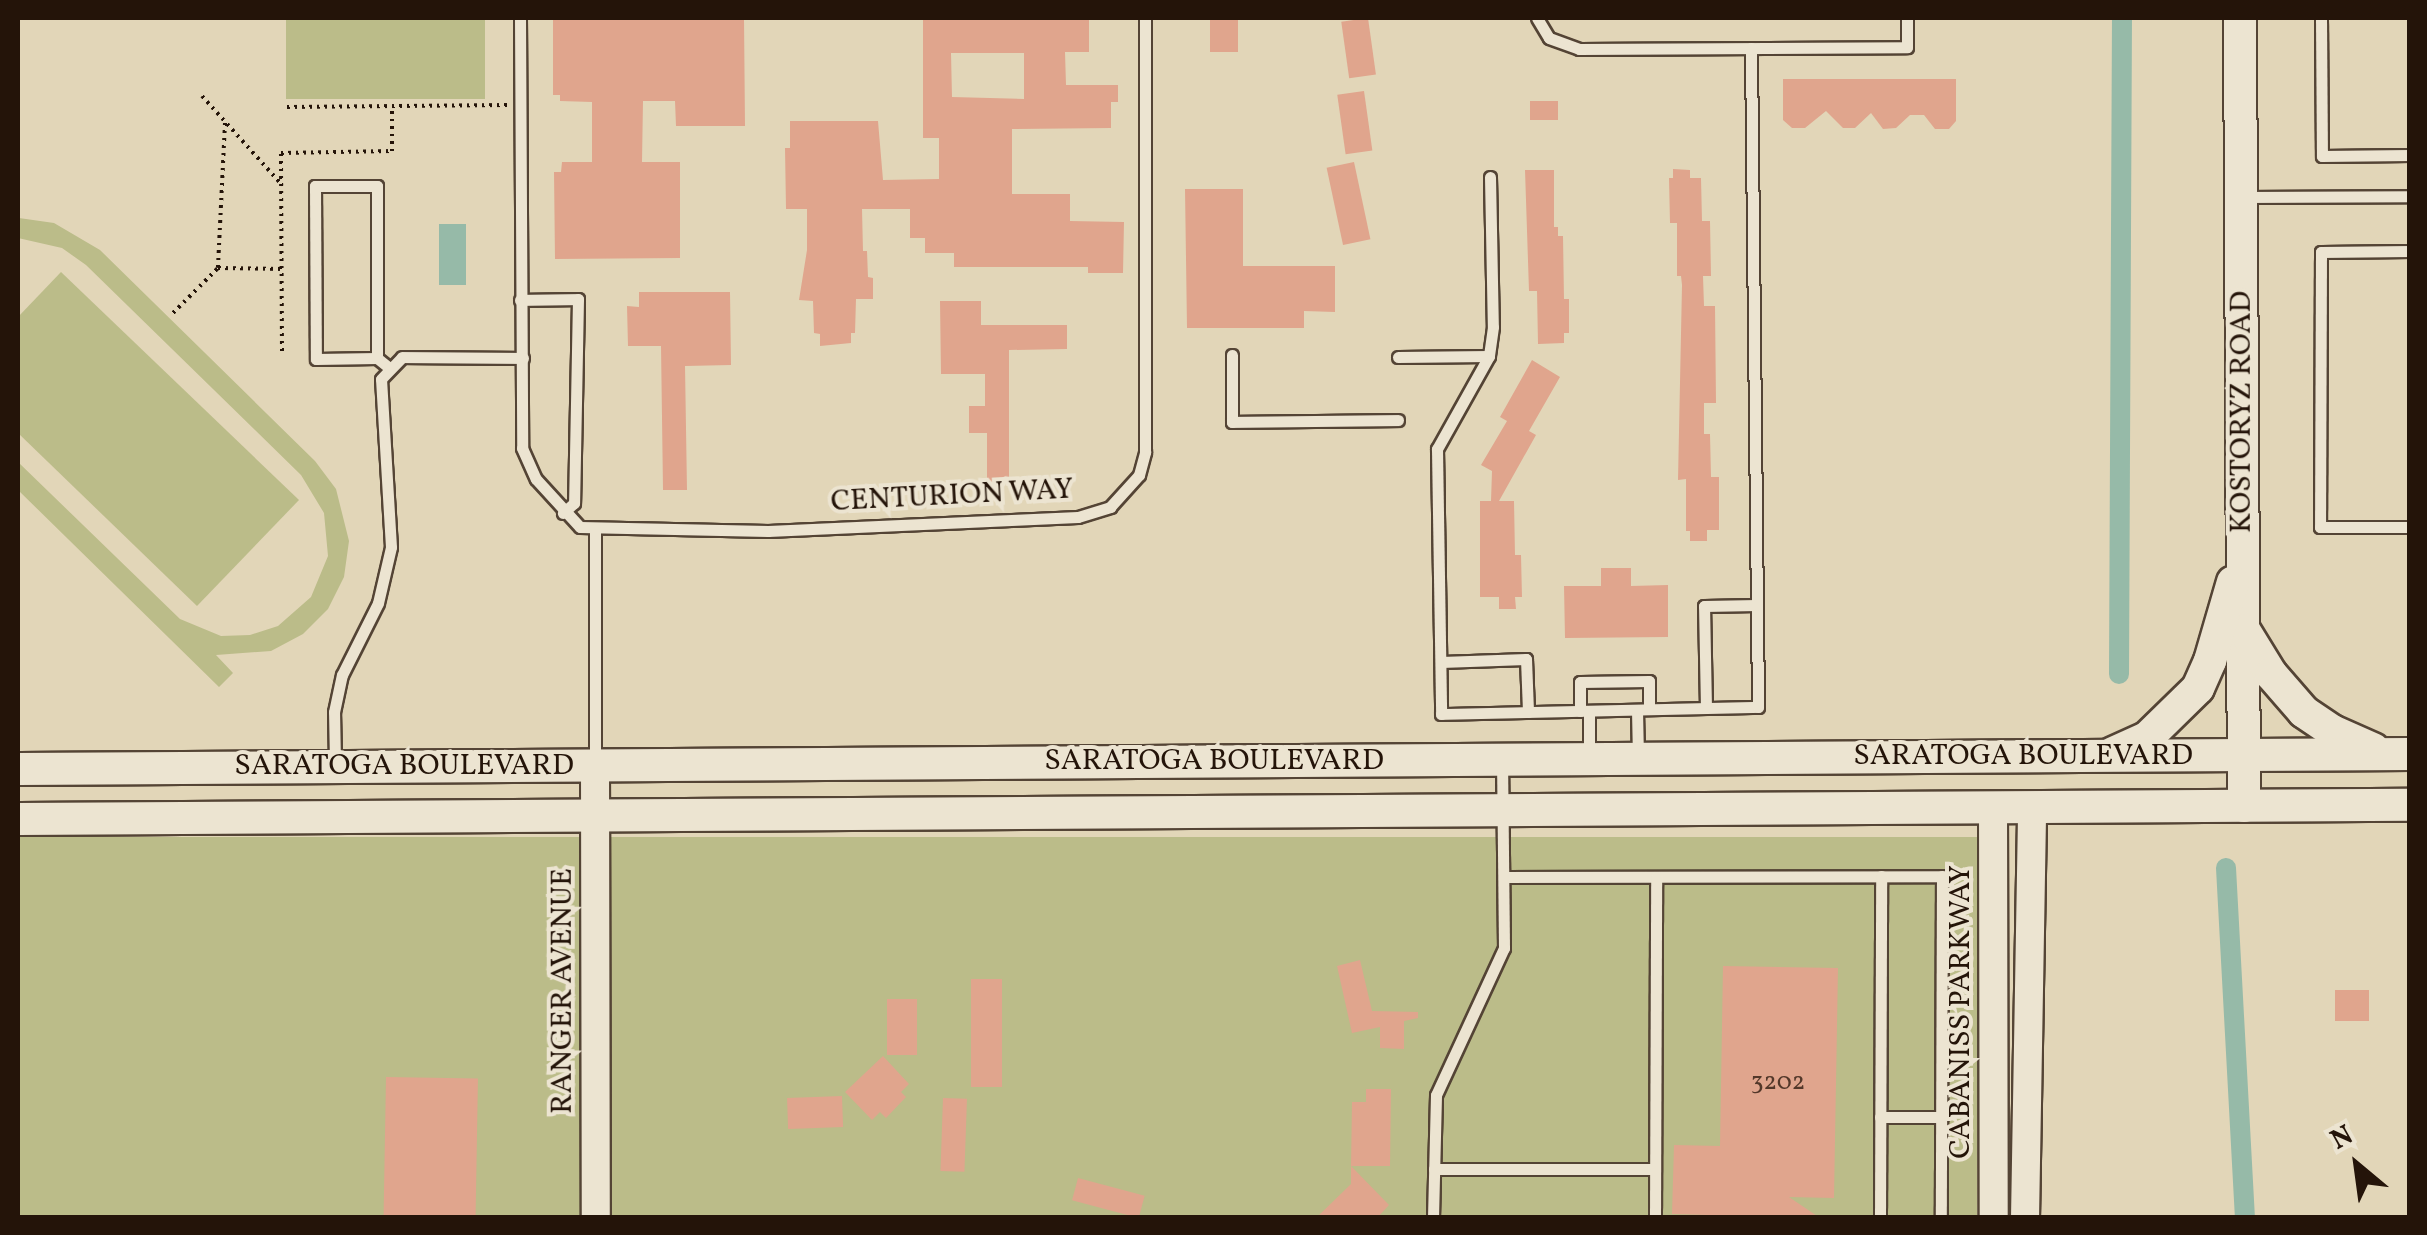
<!DOCTYPE html>
<style>
body{margin:0}
#map{position:relative;width:2427px;height:1235px;overflow:hidden;background:#e2d6b8;font-family:Vollkorn,serif}
div>[style]{position:absolute}
.green>*{inset:0;background:#bbbc89;transform-origin:0 0}
.water>*{inset:0;background:#96baa8;transform-origin:0 0}
.canal>*{height:20px;margin:-10px;padding:0 10px;transform-origin:10px;border-radius:10px;background:#96baa8}
.building>*{inset:0;background:#e0a58d;transform-origin:0 0}
.path>*{height:4px;margin-top:-2px;transform-origin:0;background:repeating-linear-gradient(90deg,#241409 0 2.5px,transparent 0 7.5px)}
.roads{filter:drop-shadow(2px 0 #544435) drop-shadow(-2px 0 #544435) drop-shadow(0 2px #544435) drop-shadow(0 -2px #544435)}
.service>*{height:11px;margin:-5.5px;padding:0 5.5px;transform-origin:5.5px;border-radius:5.5px;background:#ece4d1}
.tertiary>*{height:28px;margin:-14px;padding:0 14px;transform-origin:14px;border-radius:14px;background:#ece4d1}
.secondary>*{height:32px;margin:-16px;padding:0 16px;transform-origin:16px;border-radius:16px;background:#ece4d1}
span{translate:-50% -50%;white-space:nowrap;text-align:center;line-height:1.15;-webkit-text-stroke:8px #ece4d1;paint-order:stroke}
.number-label{font-size:25px;color:#53382a}
.number-label span{-webkit-text-stroke-width:0}
.street-label{font-size:30px;color:#241409}
.frame{position:absolute;inset:0;border:20px solid #241409;pointer-events:none}
.north{position:absolute;left:2307px;top:1115px;width:100px;height:100px;-webkit-text-stroke:8px #ece4d1;paint-order:stroke;rotate:331deg;font-size:28px;font-weight:700;line-height:40px;text-align:center;color:#241409}
.north::after{content:'';display:block;margin:auto;width:35px;height:45px;background:#241409;clip-path:polygon(50% 0,100% 100%,50% 72%,0 100%)}
</style>
<div id="map">
<div class="green">
<div style="left:286px;top:18px;width:199px;height:81px"></div>
<div style="clip-path:polygon(19px 218px,54px 223px,100px 250px,315px 461px,336px 489px,349px 541px,344px 577px,328px 609px,303px 634px,271px 651px,216px 655px,233px 673px,219px 687px,18px 490px,18px 462px,180px 619px,221px 636px,250px 635px,278px 626px,311px 597px,328px 556px,324px 513px,301px 475px,86px 265px,62px 248px,18px 238px)"></div>
<div style="clip-path:polygon(61px 272px,299px 500px,197px 606px,18px 433px,18px 317px)"></div>
<div style="left:1977px;top:837px;width:380px;height:1959px;rotate:90deg"></div>
</div>
<div class="water">
<div style="left:439px;top:224px;width:27px;height:61px"></div>
</div>
<div class="canal">
<div style="left:2119px;top:674px;width:656px;rotate:-89.74deg"></div>
<div style="left:2226px;top:868px;width:351px;rotate:86.9deg"></div>
</div>
<div class="building">
<div style="clip-path:polygon(553px 18px,744px 18px,745px 126px,676px 126px,675px 101px,643px 101px,642px 162px,680px 162px,680px 258px,555px 259px,554px 172px,561px 172px,562px 162px,592px 162px,592px 102px,560px 101px,560px 95px,553px 95px)"></div>
<div style="clip-path:polygon(evenodd,923px 18px,1089px 18px,1089px 52px,1065px 52px,1066px 85px,1118px 85px,1118px 102px,1111px 102px,1111px 128px,1012px 129px,1012px 194px,1070px 194px,1070px 221px,1124px 222px,1123px 273px,1088px 273px,1088px 267px,954px 267px,954px 253px,925px 253px,925px 238px,910px 238px,910px 209px,862px 209px,863px 251px,867px 251px,868px 277px,873px 278px,873px 299px,856px 299px,855px 333px,851px 333px,851px 343px,820px 346px,820px 334px,814px 333px,813px 301px,799px 300px,807px 250px,807px 209px,786px 209px,785px 148px,790px 148px,790px 121px,878px 121px,883px 180px,939px 179px,939px 138px,923px 138px,923px 18px,951px 53px,1024px 53px,1024px 99px,952px 97px,951px 53px)"></div>
<div style="left:1210px;top:18px;width:28px;height:34px"></div>
<div style="left:1368px;top:18px;width:57px;height:27px;rotate:82deg"></div>
<div style="clip-path:polygon(1783px 79px,1956px 79px,1956px 121px,1949px 129px,1935px 129px,1924px 115px,1910px 115px,1896px 128px,1883px 129px,1871px 113px,1855px 128px,1843px 128px,1826px 111px,1805px 128px,1792px 128px,1783px 120px)"></div>
<div style="left:1364px;top:91px;width:60px;height:27px;rotate:82deg"></div>
<div style="left:1558px;top:101px;width:19px;height:28px;rotate:90deg"></div>
<div style="left:1354px;top:162px;width:79px;height:28px;rotate:78deg"></div>
<div style="clip-path:polygon(1673px 169px,1690px 170px,1690px 178px,1701px 178px,1702px 221px,1710px 221px,1711px 276px,1703px 276px,1704px 306px,1715px 306px,1716px 403px,1704px 403px,1704px 434px,1710px 434px,1711px 477px,1719px 477px,1719px 530px,1707px 530px,1707px 541px,1690px 541px,1690px 531px,1686px 531px,1686px 479px,1678px 480px,1682px 285px,1681px 276px,1677px 276px,1677px 223px,1670px 223px,1669px 178px,1673px 178px)"></div>
<div style="clip-path:polygon(1525px 170px,1554px 170px,1554px 227px,1558px 227px,1558px 236px,1563px 236px,1564px 299px,1569px 299px,1569px 333px,1564px 333px,1564px 343px,1538px 344px,1537px 291px,1529px 291px)"></div>
<div style="clip-path:polygon(1185px 189px,1243px 189px,1243px 266px,1335px 266px,1335px 312px,1304px 311px,1304px 328px,1187px 328px)"></div>
<div style="clip-path:polygon(639px 292px,730px 292px,731px 365px,685px 366px,687px 490px,663px 490px,661px 346px,628px 346px,627px 306px,639px 307px)"></div>
<div style="clip-path:polygon(940px 301px,981px 301px,981px 325px,1067px 325px,1067px 349px,1009px 350px,1009px 482px,1003px 482px,1003px 489px,987px 489px,987px 433px,969px 433px,969px 406px,985px 406px,985px 374px,941px 374px)"></div>
<div style="clip-path:polygon(1532px 360px,1560px 377px,1529px 431px,1536px 435px,1499px 501px,1514px 501px,1515px 555px,1521px 555px,1522px 597px,1515px 597px,1516px 609px,1499px 609px,1499px 597px,1480px 597px,1480px 501px,1491px 501px,1492px 471px,1481px 465px,1507px 421px,1500px 417px)"></div>
<div style="clip-path:polygon(1601px 568px,1631px 568px,1631px 586px,1668px 585px,1668px 637px,1565px 638px,1564px 586px,1601px 586px)"></div>
<div style="clip-path:polygon(1360px 960px,1372px 1011px,1418px 1012px,1418px 1018px,1404px 1021px,1404px 1049px,1380px 1048px,1380px 1027px,1352px 1033px,1337px 966px)"></div>
<div style="clip-path:polygon(1723px 966px,1838px 968px,1834px 1198px,1789px 1197px,1820px 1218px,1672px 1214px,1674px 1145px,1720px 1146px)"></div>
<div style="left:1002px;top:979px;width:108px;height:31px;rotate:90deg"></div>
<div style="left:2335px;top:990px;width:34px;height:31px"></div>
<div style="left:887px;top:999px;width:30px;height:56px"></div>
<div style="clip-path:polygon(883px 1056px,909px 1084px,901px 1092px,906px 1097px,886px 1118px,880px 1112px,872px 1120px,845px 1092px)"></div>
<div style="left:386px;top:1077px;width:92px;height:141px;rotate:1deg"></div>
<div style="clip-path:polygon(1366px 1089px,1391px 1089px,1390px 1166px,1351px 1166px,1352px 1102px,1366px 1102px)"></div>
<div style="left:842px;top:1096px;width:31px;height:55px;rotate:88deg"></div>
<div style="left:943px;top:1098px;width:24px;height:73px;rotate:2deg"></div>
<div style="clip-path:polygon(1351px 1166px,1389px 1205px,1377px 1218px,1316px 1218px,1351px 1184px)"></div>
<div style="left:1078px;top:1178px;width:69px;height:23px;rotate:15deg"></div>
</div>
<div class="path">
<div style="left:202px;top:96px;width:120px;rotate:48deg"></div>
<div style="left:287px;top:107px;width:221px;rotate:-0.5deg"></div>
<div style="left:225px;top:123px;width:145px;rotate:92.8deg"></div>
<div style="left:218px;top:268px;width:64px;rotate:0.9deg"></div>
<div style="left:173px;top:313px;width:64px;rotate:-45deg"></div>
<div style="left:282px;top:351px;width:198px;rotate:-90.3deg"></div>
<div style="left:281px;top:153px;width:111px;rotate:-1deg"></div>
<div style="left:392px;top:151px;width:45px;rotate:-90deg"></div>
</div>
<div class="roads">
<div class="service">
<div style="left:520px;top:18px;width:430px;rotate:89.7deg"></div>
<div style="left:522px;top:448px;width:34px;rotate:66deg"></div>
<div style="left:536px;top:479px;width:65px;rotate:47.5deg"></div>
<div style="left:580px;top:527px;width:188px;rotate:1.2deg"></div>
<div style="left:768px;top:531px;width:310px;rotate:-2.6deg"></div>
<div style="left:1078px;top:517px;width:34px;rotate:-17deg"></div>
<div style="left:1110px;top:507px;width:43px;rotate:-47.8deg"></div>
<div style="left:1139px;top:475px;width:24px;rotate:-75deg"></div>
<div style="left:1145px;top:452px;width:434px;rotate:-90deg"></div>
<div style="left:1537px;top:18px;width:23px;rotate:59deg"></div>
<div style="left:1549px;top:38px;width:32px;rotate:20deg"></div>
<div style="left:1579px;top:49px;width:328px;rotate:-0.3deg"></div>
<div style="left:1907px;top:47px;width:29px;rotate:-90deg"></div>
<div style="left:2321px;top:18px;width:138px;rotate:89.6deg"></div>
<div style="left:2322px;top:156px;width:88px;rotate:-0.7deg"></div>
<div style="left:1490px;top:177px;width:150px;rotate:88.9deg"></div>
<div style="left:1493px;top:327px;width:29px;rotate:98deg"></div>
<div style="left:1489px;top:356px;width:107px;rotate:119.2deg"></div>
<div style="left:1437px;top:449px;width:265px;rotate:89.1deg"></div>
<div style="left:1441px;top:714px;width:317px;rotate:-1.3deg"></div>
<div style="left:1758px;top:707px;width:659px;rotate:-90.61deg"></div>
<div style="left:2244px;top:197px;width:166px;rotate:-0.3deg"></div>
<div style="left:2410px;top:251px;width:89px;rotate:179.4deg"></div>
<div style="left:2321px;top:252px;width:275px;rotate:90.2deg"></div>
<div style="left:2320px;top:527px;width:90px"></div>
<div style="left:520px;top:300px;width:58px;rotate:-1deg"></div>
<div style="left:578px;top:299px;width:204px;rotate:91.1deg"></div>
<div style="left:574px;top:503px;width:15px;rotate:138deg"></div>
<div style="left:1232px;top:355px;width:67px;rotate:90deg"></div>
<div style="left:1232px;top:422px;width:166px;rotate:-0.7deg"></div>
<div style="left:1398px;top:357px;width:91px;rotate:-0.6deg"></div>
<div style="left:377px;top:358px;width:172px;rotate:-90deg"></div>
<div style="left:377px;top:186px;width:62px;rotate:180deg"></div>
<div style="left:315px;top:186px;width:173px;rotate:89.7deg"></div>
<div style="left:316px;top:359px;width:61px;rotate:-0.9deg"></div>
<div style="left:377px;top:358px;width:14px;rotate:39deg"></div>
<div style="left:1441px;top:662px;width:85px;rotate:-2deg"></div>
<div style="left:1526px;top:659px;width:53px;rotate:87.8deg"></div>
<div style="left:1706px;top:708px;width:102px;rotate:-91.1deg"></div>
<div style="left:1704px;top:606px;width:53px;rotate:-1.1deg"></div>
<div style="left:1637px;top:710px;width:47px;rotate:88.8deg"></div>
<div style="left:1580px;top:711px;width:29px;rotate:-90deg"></div>
<div style="left:1580px;top:682px;width:69px;rotate:-0.8deg"></div>
<div style="left:1649px;top:681px;width:28px;rotate:90deg"></div>
<div style="left:1589px;top:711px;width:46px;rotate:90deg"></div>
<div style="left:595px;top:760px;width:231px;rotate:-90deg"></div>
<div style="left:335px;top:762px;width:50px;rotate:-91.1deg"></div>
<div style="left:334px;top:712px;width:38px;rotate:-78deg"></div>
<div style="left:342px;top:675px;width:80px;rotate:-63.4deg"></div>
<div style="left:378px;top:603px;width:57px;rotate:-76.9deg"></div>
<div style="left:391px;top:547px;width:168px;rotate:-93.4deg"></div>
<div style="left:381px;top:379px;width:30px;rotate:-46deg"></div>
<div style="left:402px;top:357px;width:121px;rotate:0.5deg"></div>
<div style="left:1505px;top:877px;width:437px;rotate:-0.1deg"></div>
<div style="left:1942px;top:876px;width:342px;rotate:90.2deg"></div>
<div style="left:1880px;top:1117px;width:62px"></div>
<div style="left:1434px;top:1169px;width:221px"></div>
<div style="left:1433px;top:1218px;width:123px;rotate:-88.6deg"></div>
<div style="left:1436px;top:1095px;width:162px;rotate:-65.2deg"></div>
<div style="left:1504px;top:948px;width:186px;rotate:-90.6deg"></div>
<div style="left:1655px;top:1218px;width:341px;rotate:-89.8deg"></div>
<div style="left:1880px;top:1218px;width:342px;rotate:-89.8deg"></div>
</div>
<div class="tertiary">
<div style="left:595px;top:765px;width:453px;rotate:89.9deg"></div>
<div style="left:1993px;top:807px;width:411px;rotate:89.9deg"></div>
<div style="left:2025px;top:1218px;width:411px;rotate:-89deg"></div>
</div>
<div class="secondary">
<div style="left:2240px;top:18px;width:788px;rotate:89.71deg"></div>
<div style="left:2244px;top:630px;width:52px;rotate:58.5deg"></div>
<div style="left:2271px;top:674px;width:50px;rotate:49deg"></div>
<div style="left:2304px;top:712px;width:34px;rotate:34deg"></div>
<div style="left:2332px;top:731px;width:45px;rotate:23.7deg"></div>
<div style="left:2113px;top:753px;width:37px;rotate:-24deg"></div>
<div style="left:2147px;top:738px;width:71px;rotate:-44.4deg"></div>
<div style="left:2198px;top:688px;width:30px;rotate:-66deg"></div>
<div style="left:2210px;top:661px;width:82px;rotate:-73.8deg"></div>
<div style="left:18px;top:769px;width:2392px;rotate:-0.36deg"></div>
<div style="left:18px;top:819px;width:2392px;rotate:-0.34deg"></div>
</div>
</div>
<div class="number-label">
<span style="left:1778px;top:1083px">3202</span>
</div>
<div class="street-label">
<span style="left:2242px;top:412px;rotate:-90deg">KOSTORYZ ROAD</span>
<span style="left:952px;top:496px;rotate:-3deg">CENTURION WAY</span>
<span style="left:2023px;top:756px">SARATOGA BOULEVARD</span>
<span style="left:1214px;top:761px">SARATOGA BOULEVARD</span>
<span style="left:404px;top:766px">SARATOGA BOULEVARD</span>
<span style="left:563px;top:991px;rotate:-90deg">RANGER AVENUE</span>
<span style="left:1961px;top:1012px;rotate:-90deg">CABANISS PARKWAY</span>
</div>
<div class="frame"></div>
<div class="north">N</div>
</div>
